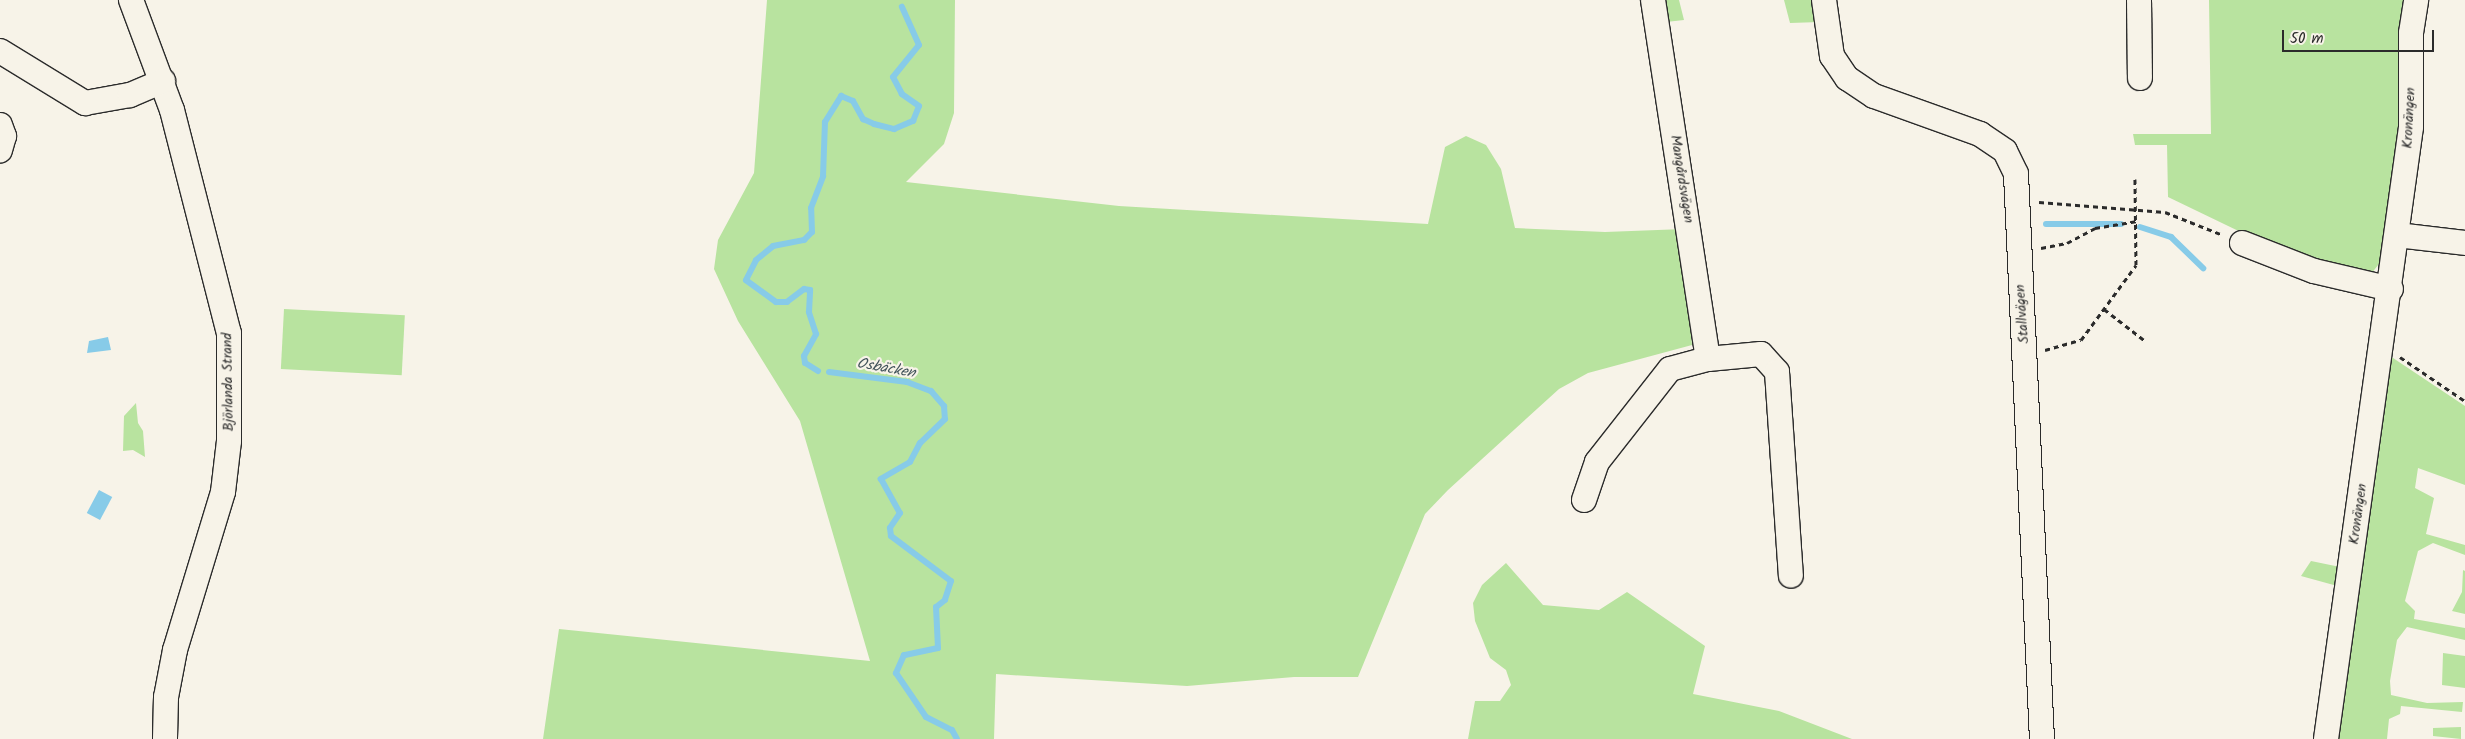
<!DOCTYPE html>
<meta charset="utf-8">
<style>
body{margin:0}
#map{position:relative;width:2465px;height:739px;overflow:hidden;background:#f7f3e8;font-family:Kalam,sans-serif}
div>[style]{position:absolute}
.green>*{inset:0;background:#b8e39f;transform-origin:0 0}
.water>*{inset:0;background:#87cbe8;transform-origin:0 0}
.stream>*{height:6px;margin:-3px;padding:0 3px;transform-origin:3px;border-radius:3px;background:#87cbe8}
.path>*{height:3px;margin-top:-1.5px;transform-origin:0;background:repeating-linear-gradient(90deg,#2b2b2b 0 5px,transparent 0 9px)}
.roads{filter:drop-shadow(1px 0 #2b2b2b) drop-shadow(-1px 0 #2b2b2b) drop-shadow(0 1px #2b2b2b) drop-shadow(0 -1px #2b2b2b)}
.minor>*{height:24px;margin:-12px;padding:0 12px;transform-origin:12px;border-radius:12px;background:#f7f3e8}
span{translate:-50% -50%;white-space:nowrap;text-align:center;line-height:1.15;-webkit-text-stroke:4.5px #f7f3e8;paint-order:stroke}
.street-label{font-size:14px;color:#2b2b2b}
.water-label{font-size:15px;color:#42535a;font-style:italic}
.scale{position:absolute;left:2282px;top:30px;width:152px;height:22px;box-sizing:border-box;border:2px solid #2b2b2b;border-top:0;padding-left:6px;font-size:15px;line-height:18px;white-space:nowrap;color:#2b2b2b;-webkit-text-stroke:4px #f7f3e8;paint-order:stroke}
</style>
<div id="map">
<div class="green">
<div style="clip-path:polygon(767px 0,955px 0,954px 113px,944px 144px,906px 182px,1119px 206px,1428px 224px,1445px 147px,1466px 136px,1486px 145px,1501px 169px,1515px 228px,1605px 232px,1684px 229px,1692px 345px,1588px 373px,1559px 389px,1448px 490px,1425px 514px,1358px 677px,1294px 677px,1187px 686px,996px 674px,994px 739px,543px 739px,559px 629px,870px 661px,800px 421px,738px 321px,714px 269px,718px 240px,754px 173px)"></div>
<div style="clip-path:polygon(1663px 0,1679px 0,1684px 20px,1666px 22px)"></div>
<div style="clip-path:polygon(1784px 0,1819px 0,1820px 22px,1790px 23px)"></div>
<div style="clip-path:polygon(2209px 0,2409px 0,2389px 251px,2371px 274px,2280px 251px,2168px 197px,2167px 145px,2135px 145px,2133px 134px,2211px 134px)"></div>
<div style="left:284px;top:309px;width:121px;height:60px;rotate:3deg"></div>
<div style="clip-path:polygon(2384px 352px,2465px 406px,2465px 485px,2418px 468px,2415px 488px,2434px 498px,2426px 534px,2465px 545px,2465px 555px,2433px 543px,2418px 551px,2405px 601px,2415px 611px,2414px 619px,2465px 628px,2465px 640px,2407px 627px,2397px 640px,2390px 681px,2391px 695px,2427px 703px,2463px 702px,2462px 712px,2401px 706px,2400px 714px,2389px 719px,2387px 739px,2331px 739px)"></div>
<div style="clip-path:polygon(136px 403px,138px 423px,143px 431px,145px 457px,133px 450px,123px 451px,124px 416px)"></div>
<div style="clip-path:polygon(2311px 561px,2345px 568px,2341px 587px,2301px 576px)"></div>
<div style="clip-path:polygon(1506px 563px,1543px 605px,1599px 610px,1627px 592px,1705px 646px,1693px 694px,1779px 711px,1852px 739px,1468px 739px,1475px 701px,1500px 701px,1511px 685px,1506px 670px,1490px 658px,1475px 621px,1473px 603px,1482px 585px)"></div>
<div style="clip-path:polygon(2463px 570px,2465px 571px,2465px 614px,2452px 611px,2462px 592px)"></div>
<div style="clip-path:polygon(2443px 653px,2465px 656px,2465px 688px,2442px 685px)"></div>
<div style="clip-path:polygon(2461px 727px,2461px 739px,2433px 736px,2433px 728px)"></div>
</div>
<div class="water">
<div style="clip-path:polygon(108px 337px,111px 350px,87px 353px,89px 341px)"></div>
<div style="left:99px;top:490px;width:15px;height:26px;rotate:28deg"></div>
</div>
<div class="stream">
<div style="left:2046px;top:224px;width:75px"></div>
<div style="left:2140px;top:227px;width:33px;rotate:18deg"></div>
<div style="left:2171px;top:237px;width:45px;rotate:44.1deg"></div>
<div style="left:818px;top:371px;width:15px;rotate:-148deg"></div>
<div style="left:805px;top:363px;width:7px;rotate:-98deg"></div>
<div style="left:804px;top:356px;width:25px;rotate:-61deg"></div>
<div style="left:816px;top:334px;width:23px;rotate:-108deg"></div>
<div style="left:809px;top:312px;width:22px;rotate:-87deg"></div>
<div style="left:810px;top:290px;width:6px;rotate:-171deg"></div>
<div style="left:804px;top:289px;width:21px;rotate:143deg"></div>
<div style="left:787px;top:302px;width:11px;rotate:180deg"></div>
<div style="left:776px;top:302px;width:37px;rotate:-144deg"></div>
<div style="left:746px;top:280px;width:22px;rotate:-63deg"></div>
<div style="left:756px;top:260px;width:22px;rotate:-39deg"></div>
<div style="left:773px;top:246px;width:32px;rotate:-11deg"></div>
<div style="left:804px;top:240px;width:11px;rotate:-45deg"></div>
<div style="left:812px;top:232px;width:24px;rotate:-92deg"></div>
<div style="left:811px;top:208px;width:34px;rotate:-69deg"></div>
<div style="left:823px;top:176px;width:54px;rotate:-87.9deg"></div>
<div style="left:825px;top:122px;width:31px;rotate:-58deg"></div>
<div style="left:841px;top:96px;width:13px;rotate:23deg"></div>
<div style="left:853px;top:101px;width:21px;rotate:61deg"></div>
<div style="left:863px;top:119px;width:12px;rotate:24deg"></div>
<div style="left:874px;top:124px;width:21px;rotate:14deg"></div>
<div style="left:894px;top:129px;width:21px;rotate:-23deg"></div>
<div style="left:913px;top:121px;width:16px;rotate:-68deg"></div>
<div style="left:919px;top:106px;width:21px;rotate:-145deg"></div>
<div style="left:902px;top:94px;width:19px;rotate:-118deg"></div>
<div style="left:893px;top:77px;width:41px;rotate:-50.9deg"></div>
<div style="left:919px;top:45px;width:42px;rotate:-114.1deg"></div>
<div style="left:829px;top:372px;width:79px;rotate:7.3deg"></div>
<div style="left:907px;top:382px;width:26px;rotate:21deg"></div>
<div style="left:931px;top:391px;width:20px;rotate:49deg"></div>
<div style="left:944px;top:406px;width:13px;rotate:86deg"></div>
<div style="left:945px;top:419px;width:35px;rotate:136deg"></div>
<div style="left:920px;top:443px;width:21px;rotate:118deg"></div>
<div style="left:910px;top:462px;width:34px;rotate:150deg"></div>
<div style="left:881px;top:479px;width:39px;rotate:61deg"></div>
<div style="left:900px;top:513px;width:18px;rotate:124deg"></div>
<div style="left:890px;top:528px;width:8px;rotate:83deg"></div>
<div style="left:891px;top:536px;width:75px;rotate:36.9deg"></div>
<div style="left:951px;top:581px;width:20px;rotate:108deg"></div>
<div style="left:945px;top:600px;width:11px;rotate:142deg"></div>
<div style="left:936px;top:607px;width:41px;rotate:87.2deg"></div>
<div style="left:938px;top:648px;width:35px;rotate:168deg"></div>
<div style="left:904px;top:655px;width:20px;rotate:114deg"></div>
<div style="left:896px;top:673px;width:53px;rotate:55.7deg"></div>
<div style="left:926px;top:717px;width:29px;rotate:27deg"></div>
<div style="left:952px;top:730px;width:10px;rotate:61deg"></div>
</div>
<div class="path">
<div style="left:2039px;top:202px;width:126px;rotate:4.5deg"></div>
<div style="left:2165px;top:212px;width:62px;rotate:21.6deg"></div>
<div style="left:2041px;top:248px;width:26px;rotate:-11deg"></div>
<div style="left:2067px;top:243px;width:32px;rotate:-28deg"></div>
<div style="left:2095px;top:228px;width:43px;rotate:-9.5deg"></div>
<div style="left:2104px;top:309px;width:51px;rotate:37.8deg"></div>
<div style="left:2045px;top:350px;width:37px;rotate:-16deg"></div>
<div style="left:2081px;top:340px;width:93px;rotate:-53.7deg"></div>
<div style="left:2136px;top:265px;width:86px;rotate:-90.7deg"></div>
<div style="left:2400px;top:357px;width:78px;rotate:34.1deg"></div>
</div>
<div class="roads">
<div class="minor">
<div style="left:131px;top:0;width:117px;rotate:69.6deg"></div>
<div style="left:172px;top:110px;width:230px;rotate:75.7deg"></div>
<div style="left:229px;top:333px;width:108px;rotate:90deg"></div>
<div style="left:229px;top:441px;width:51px;rotate:96.7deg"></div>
<div style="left:223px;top:492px;width:165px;rotate:106.9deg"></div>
<div style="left:175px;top:650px;width:48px;rotate:100.8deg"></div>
<div style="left:166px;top:697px;width:42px;rotate:91.4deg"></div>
<div style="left:1653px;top:0;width:363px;rotate:81.3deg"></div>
<div style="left:1708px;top:359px;width:53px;rotate:-5.4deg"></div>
<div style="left:1761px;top:354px;width:24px;rotate:48deg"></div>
<div style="left:1777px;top:372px;width:204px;rotate:86.1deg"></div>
<div style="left:1824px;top:0;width:57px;rotate:81.9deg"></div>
<div style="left:1832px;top:56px;width:27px;rotate:56deg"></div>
<div style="left:1847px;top:78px;width:32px;rotate:34deg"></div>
<div style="left:1874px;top:96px;width:113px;rotate:19.7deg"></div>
<div style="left:1980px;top:134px;width:30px;rotate:34deg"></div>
<div style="left:2005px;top:151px;width:25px;rotate:64deg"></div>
<div style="left:2016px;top:174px;width:566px;rotate:87.37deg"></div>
<div style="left:2139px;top:0;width:78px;rotate:89.3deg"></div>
<div style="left:0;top:51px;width:100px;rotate:31.5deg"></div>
<div style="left:85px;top:103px;width:46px;rotate:-10.1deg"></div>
<div style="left:130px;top:95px;width:36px;rotate:-23deg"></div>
<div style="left:0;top:125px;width:12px;rotate:70deg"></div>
<div style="left:4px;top:136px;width:15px;rotate:106deg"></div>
<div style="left:2397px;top:235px;width:68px;rotate:6.7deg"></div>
<div style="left:2242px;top:243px;width:77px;rotate:21.3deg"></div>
<div style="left:2314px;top:271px;width:79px;rotate:13.2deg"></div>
<div style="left:1584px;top:500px;width:40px;rotate:-71.1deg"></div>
<div style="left:1597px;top:462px;width:118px;rotate:-51.9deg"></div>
<div style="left:1670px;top:369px;width:39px;rotate:-15deg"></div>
<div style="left:2326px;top:739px;width:618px;rotate:-82.09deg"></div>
<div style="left:2411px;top:127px;width:94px;rotate:-90deg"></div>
<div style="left:2411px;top:33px;width:33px;rotate:-81deg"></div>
</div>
</div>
<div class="street-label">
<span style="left:2409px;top:118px;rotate:-87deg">Kronängen</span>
<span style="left:1682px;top:179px;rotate:81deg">Mangårdsvägen</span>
<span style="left:2022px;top:314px;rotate:-94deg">Stallvägen</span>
<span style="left:228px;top:382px;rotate:-91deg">Björlanda Strand</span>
<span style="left:2358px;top:514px;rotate:-82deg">Kronängen</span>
</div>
<div class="water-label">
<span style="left:886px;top:369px;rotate:10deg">Osbäcken</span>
</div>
<div class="scale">50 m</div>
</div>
